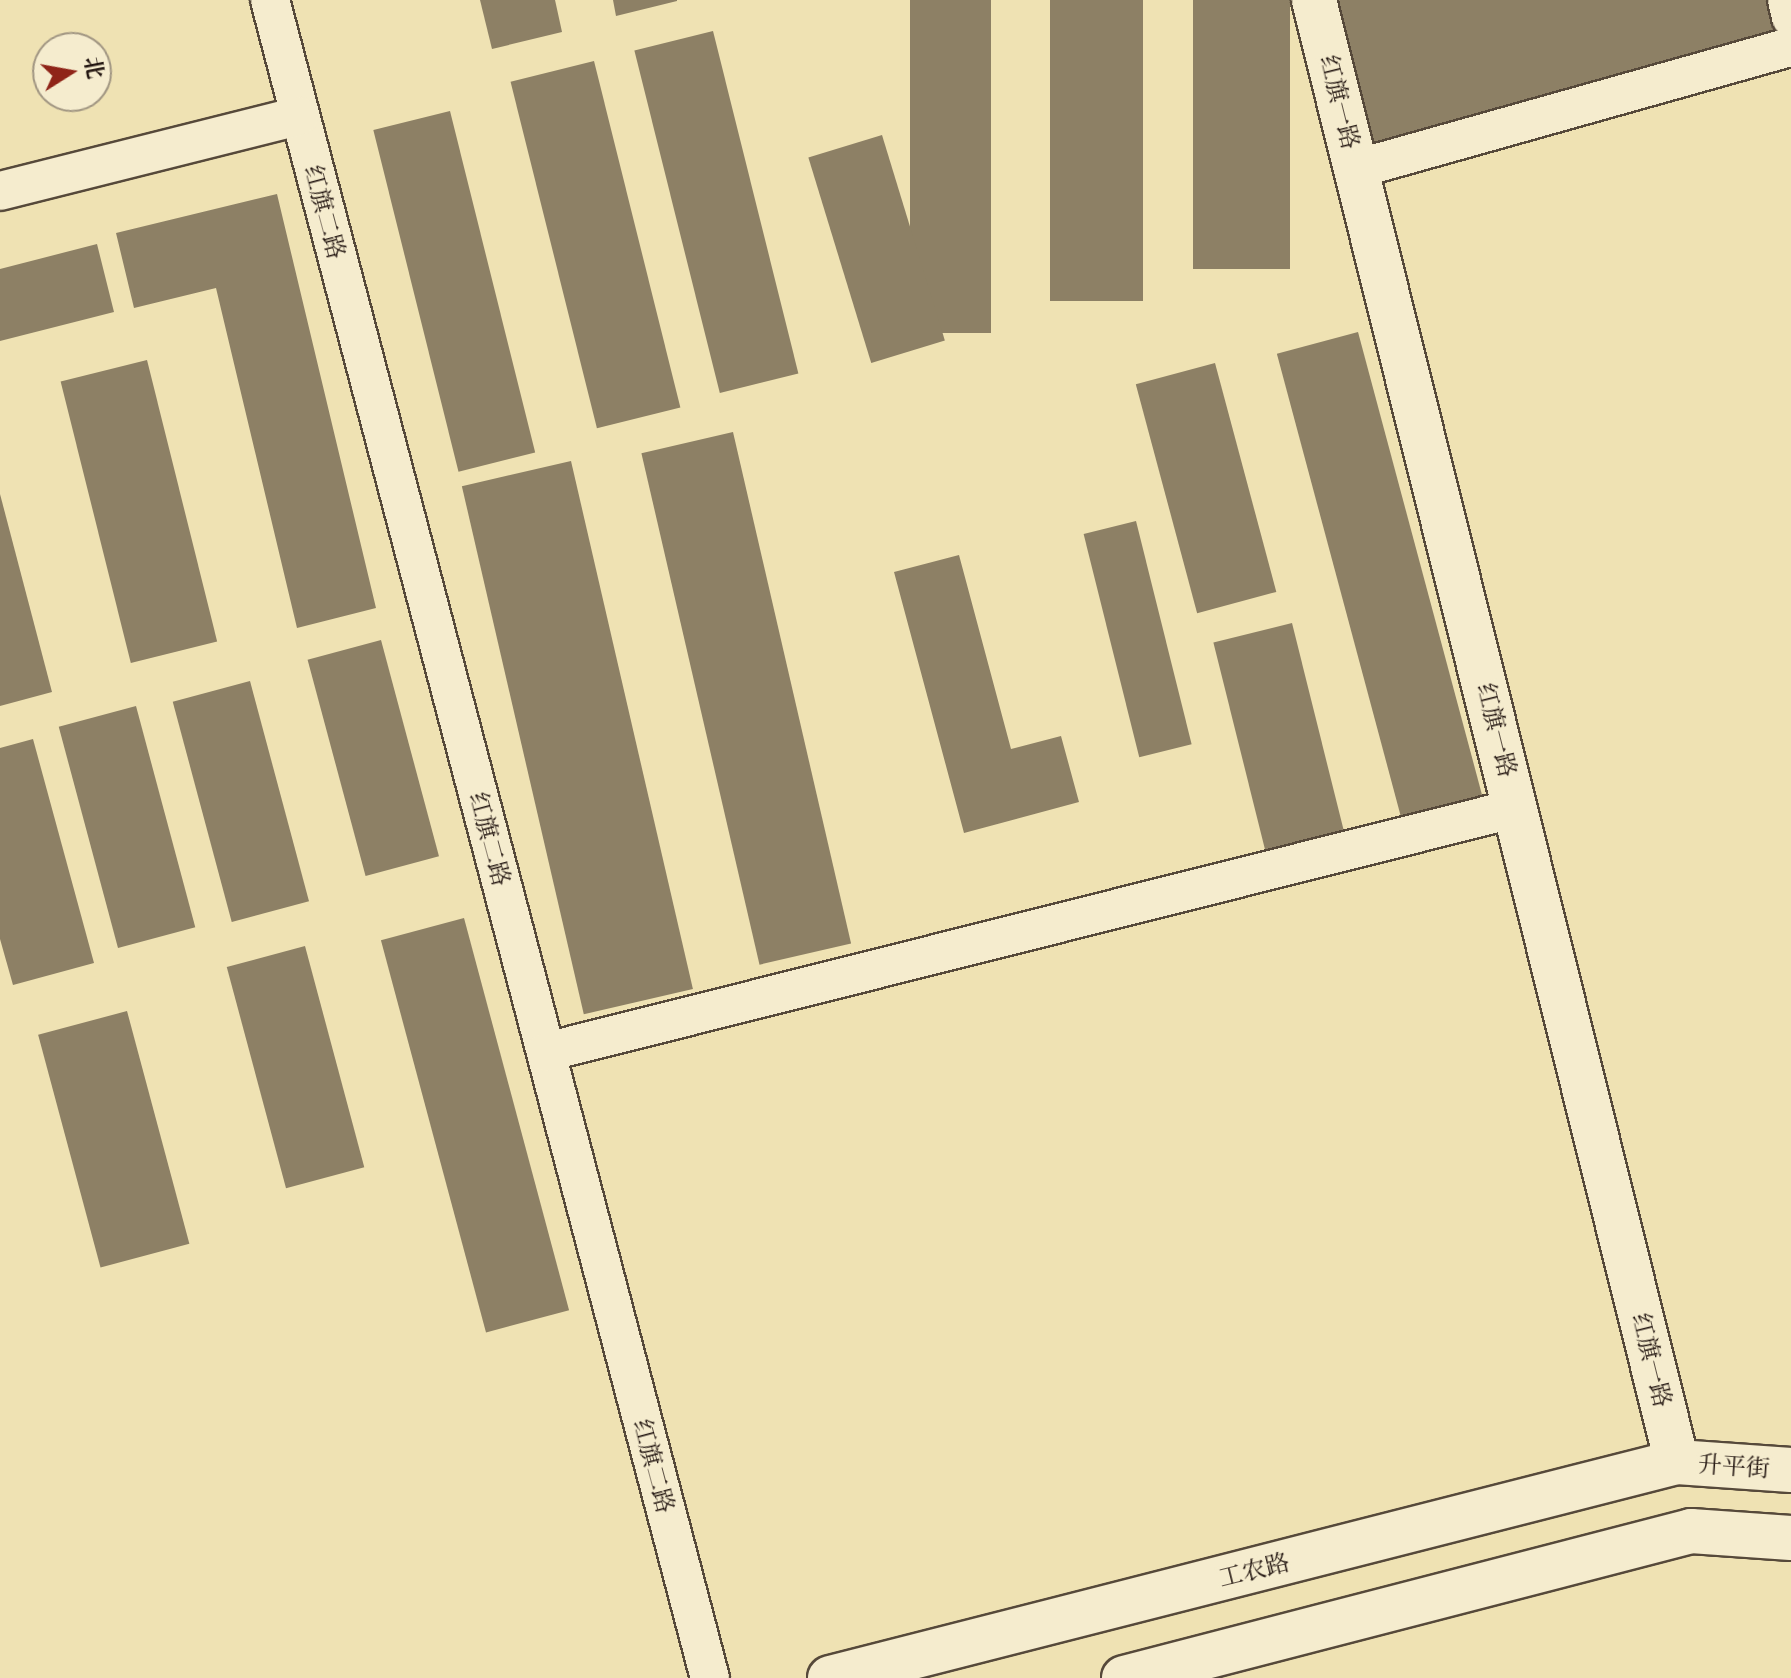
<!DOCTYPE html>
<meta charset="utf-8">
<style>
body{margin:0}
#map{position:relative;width:1791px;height:1678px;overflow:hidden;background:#efe2b3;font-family:"Libre Caslon Text","Noto Serif SC",serif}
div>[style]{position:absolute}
.building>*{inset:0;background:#8d8065;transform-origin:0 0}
.roads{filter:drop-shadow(2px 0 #56493a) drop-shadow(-2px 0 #56493a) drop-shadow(0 2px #56493a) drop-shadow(0 -2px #56493a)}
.street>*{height:38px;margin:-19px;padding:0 19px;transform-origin:19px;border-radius:19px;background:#f5ecce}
.secondary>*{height:44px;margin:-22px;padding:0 22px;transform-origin:22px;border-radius:22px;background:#f5ecce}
span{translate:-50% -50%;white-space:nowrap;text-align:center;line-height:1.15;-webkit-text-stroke:6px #f5ecce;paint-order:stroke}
.street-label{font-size:24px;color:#231611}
.north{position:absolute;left:32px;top:32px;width:80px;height:80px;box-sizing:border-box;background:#f5ecce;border:2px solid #a19682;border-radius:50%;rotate:79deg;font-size:22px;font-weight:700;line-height:32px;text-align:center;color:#231611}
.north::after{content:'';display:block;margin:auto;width:28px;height:36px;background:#8f2418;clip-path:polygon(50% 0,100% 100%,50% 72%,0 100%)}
</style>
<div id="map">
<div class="building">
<div style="clip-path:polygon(480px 0,555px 0,562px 32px,492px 49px)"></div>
<div style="clip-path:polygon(613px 0,677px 0,677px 1px,616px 16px)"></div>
<div style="left:910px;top:0;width:81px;height:333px"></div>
<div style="left:1050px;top:0;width:93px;height:301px"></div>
<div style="left:1193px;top:0;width:97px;height:269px"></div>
<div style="clip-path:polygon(1314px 0,1787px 0,1791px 47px,1356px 169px)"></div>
<div style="left:713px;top:31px;width:353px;height:81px;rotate:76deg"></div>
<div style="left:594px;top:61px;width:357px;height:86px;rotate:76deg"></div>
<div style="left:450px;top:111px;width:352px;height:79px;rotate:76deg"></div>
<div style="left:882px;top:135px;width:215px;height:77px;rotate:73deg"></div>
<div style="clip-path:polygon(277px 194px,376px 608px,297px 628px,216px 288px,134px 308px,116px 233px)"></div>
<div style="clip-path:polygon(97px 244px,114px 312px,0 341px,0 269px)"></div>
<div style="left:1358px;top:332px;width:487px;height:84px;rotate:75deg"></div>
<div style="left:147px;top:360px;width:290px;height:89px;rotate:76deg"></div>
<div style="left:1215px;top:363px;width:237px;height:82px;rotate:75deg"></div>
<div style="left:733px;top:432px;width:525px;height:94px;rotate:77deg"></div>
<div style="left:571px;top:461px;width:542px;height:112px;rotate:77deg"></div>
<div style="clip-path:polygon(0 494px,52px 692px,0 706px)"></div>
<div style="left:1136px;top:521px;width:230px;height:54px;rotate:76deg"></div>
<div style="clip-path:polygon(959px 555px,1011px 749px,1061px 736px,1079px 802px,964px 833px,894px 572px)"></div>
<div style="left:1292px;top:623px;width:216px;height:81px;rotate:76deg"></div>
<div style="left:381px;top:640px;width:224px;height:76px;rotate:75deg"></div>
<div style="left:250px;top:681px;width:228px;height:80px;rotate:75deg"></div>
<div style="left:136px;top:706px;width:229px;height:80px;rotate:75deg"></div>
<div style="clip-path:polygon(33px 739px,94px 963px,13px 985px,0 939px,0 748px)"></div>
<div style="left:464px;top:918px;width:406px;height:86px;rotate:75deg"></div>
<div style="left:305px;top:946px;width:229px;height:81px;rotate:75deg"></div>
<div style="left:127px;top:1011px;width:241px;height:92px;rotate:75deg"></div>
</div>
<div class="roads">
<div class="street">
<div style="left:270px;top:0;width:1735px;rotate:75.31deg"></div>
<div style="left:1787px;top:0;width:18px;rotate:77deg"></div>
<div style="left:1356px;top:169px;width:452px;rotate:-15.7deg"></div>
<div style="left:0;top:191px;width:308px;rotate:-14.1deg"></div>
<div style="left:546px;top:1052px;width:1001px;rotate:-14.11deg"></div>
</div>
<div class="secondary">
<div style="left:1314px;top:0;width:1506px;rotate:76.06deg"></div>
<div style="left:830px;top:1678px;width:874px;rotate:-14.31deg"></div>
<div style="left:1677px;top:1462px;width:114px;rotate:4deg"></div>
<div style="left:1124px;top:1678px;width:586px;rotate:-14.53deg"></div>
<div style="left:1691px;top:1531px;width:100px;rotate:4deg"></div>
</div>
</div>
<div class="street-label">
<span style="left:1340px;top:102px;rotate:76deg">红旗一路</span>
<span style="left:325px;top:212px;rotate:75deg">红旗二路</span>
<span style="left:1497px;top:730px;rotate:76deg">红旗一路</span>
<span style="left:490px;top:839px;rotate:75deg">红旗二路</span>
<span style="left:1652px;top:1360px;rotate:76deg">红旗一路</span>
<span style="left:654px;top:1466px;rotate:75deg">红旗二路</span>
<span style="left:1734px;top:1466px;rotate:4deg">升平街</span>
<span style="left:1254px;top:1570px;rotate:-14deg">工农路</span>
</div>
<div class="north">北</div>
</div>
